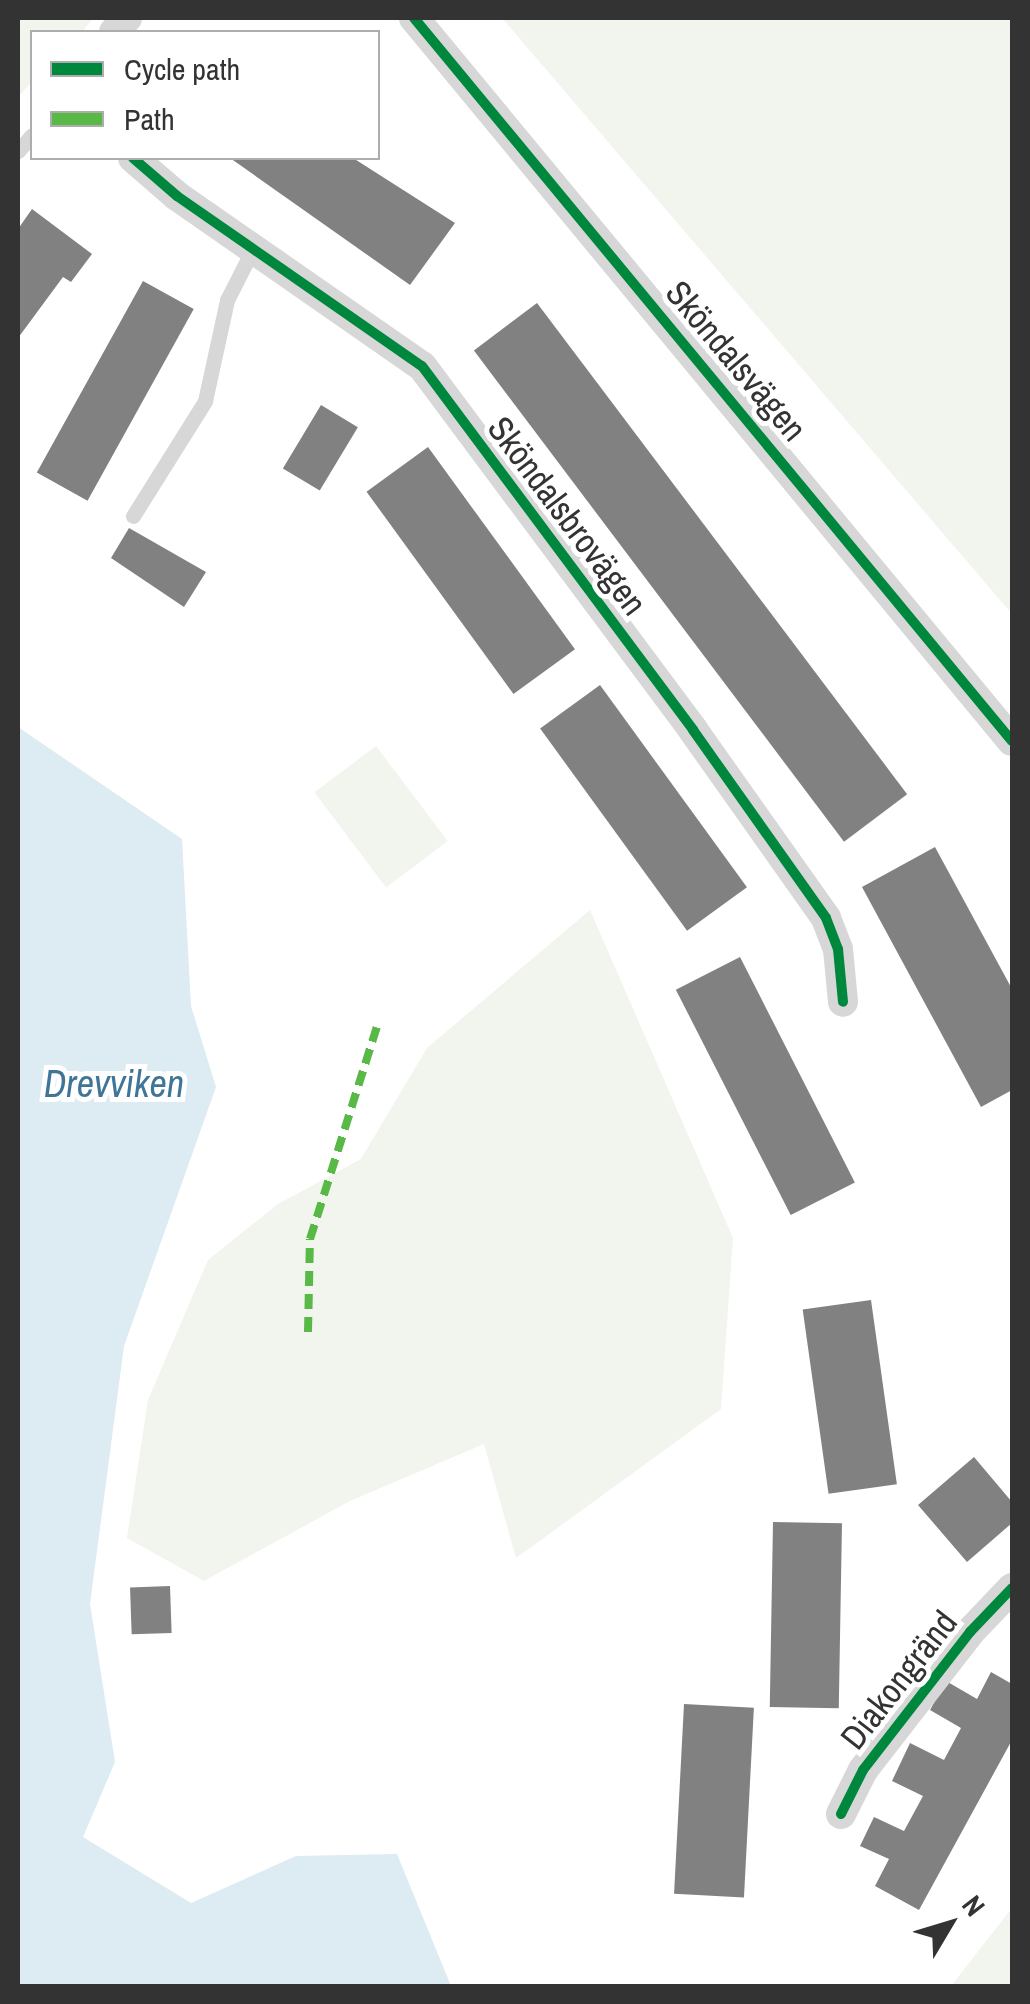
<!DOCTYPE html>
<meta charset="utf-8">
<style>
body{margin:0}
#map{position:relative;width:1030px;height:2004px;overflow:hidden;background:#fff;font-family:"Archivo Narrow",sans-serif}
div>[style]{position:absolute}
.green>*{inset:0;background:#f1f5ed;transform-origin:0 0}
.water>*{inset:0;background:#ddebf3}
.building>*{inset:0;background:#818181;transform-origin:0 0}
.lane>*{height:15px;margin:-7.5px;padding:0 7.5px;transform-origin:7.5px;border-radius:7.5px;background:#d7d7d7}
.street>*{height:30px;margin:-15px;padding:0 15px;transform-origin:15px;border-radius:15px;background:#d7d7d7}
.quiet>*{height:8px;margin-top:-4px;transform-origin:0;background:repeating-linear-gradient(90deg,#58b947 0 15px,transparent 0 23px)}
.cycleway>*{height:10px;margin:-5px;padding:0 5px;transform-origin:5px;border-radius:5px;background:#00873e}
span{translate:-50% -50%;white-space:nowrap;text-align:center;line-height:1.15;-webkit-text-stroke:10px #fff;paint-order:stroke}
.street-label{font-size:35px;color:#333}
.water-label{font-size:38px;color:#3f7597;font-style:italic}
.frame{position:absolute;inset:0;border:20px solid #333;pointer-events:none}
.legend{position:absolute;left:30px;top:30px;width:350px;height:130px;box-sizing:border-box;background:#fff;border:2px solid #adadad;margin:0;padding:12px 18px;list-style:none;font-size:30px;color:#333}
.legend li{display:flex;align-items:center;gap:20px;height:50px}
.legend b{width:50px;border:2px solid #adadad}
.north{position:absolute;left:900px;top:1874px;width:100px;height:100px;-webkit-text-stroke:8px #fff;paint-order:stroke;rotate:52deg;font-size:28px;font-weight:700;line-height:40px;text-align:center;color:#333}
.north::after{content:'';display:block;margin:auto;width:35px;height:45px;background:#333;clip-path:polygon(50% 0,100% 100%,50% 72%,0 100%)}
</style>
<div id="map">
<div class="green">
<div style="clip-path:polygon(18px 18px,93px 18px,82px 32px,32px 32px,32px 82px,18px 97px)"></div>
<div style="clip-path:polygon(502px 18px,1012px 18px,1012px 614px)"></div>
<div style="left:376px;top:746px;width:119px;height:77px;rotate:53deg"></div>
<div style="clip-path:polygon(590px 910px,733px 1238px,721px 1409px,516px 1558px,484px 1444px,350px 1501px,204px 1581px,127px 1538px,148px 1400px,208px 1260px,278px 1204px,361px 1159px,427px 1048px)"></div>
<div style="clip-path:polygon(1012px 1908px,1012px 1986px,951px 1986px)"></div>
</div>
<div class="water">
<div style="clip-path:polygon(18px 727px,182px 839px,191px 1006px,216px 1087px,124px 1346px,90px 1604px,115px 1762px,83px 1837px,191px 1903px,296px 1856px,397px 1854px,451px 1986px,18px 1986px)"></div>
</div>
<div class="building">
<div style="clip-path:polygon(230px 158px,353px 158px,455px 223px,410px 285px)"></div>
<div style="clip-path:polygon(32px 209px,92px 254px,71px 282px,63px 277px,18px 338px,18px 229px)"></div>
<div style="left:143px;top:281px;width:58px;height:219px;rotate:29deg"></div>
<div style="left:537px;top:303px;width:615px;height:79px;rotate:53deg"></div>
<div style="left:321px;top:405px;width:43px;height:74px;rotate:31deg"></div>
<div style="left:428px;top:447px;width:250px;height:76px;rotate:54deg"></div>
<div style="clip-path:polygon(129px 528px,206px 572px,184px 607px,111px 558px)"></div>
<div style="left:600px;top:685px;width:250px;height:74px;rotate:54deg"></div>
<div style="clip-path:polygon(935px 847px,1012px 989px,1012px 1090px,981px 1107px,862px 887px)"></div>
<div style="left:740px;top:957px;width:253px;height:72px;rotate:63deg"></div>
<div style="left:871px;top:1300px;width:186px;height:69px;rotate:82deg"></div>
<div style="clip-path:polygon(974px 1457px,1012px 1502px,1012px 1523px,967px 1562px,918px 1505px)"></div>
<div style="left:773px;top:1522px;width:69px;height:185px;rotate:1deg"></div>
<div style="left:170px;top:1586px;width:47px;height:40px;rotate:88deg"></div>
<div style="clip-path:polygon(991px 1672px,1012px 1684px,1012px 1740px,919px 1910px,875px 1886px,889px 1859px,860px 1846px,874px 1817px,904px 1831px,923px 1796px,892px 1781px,910px 1743px,944px 1760px,961px 1728px,930px 1710px,946px 1681px,977px 1699px)"></div>
<div style="left:684px;top:1704px;width:70px;height:190px;rotate:3deg"></div>
</div>
<div class="lane">
<div style="left:18px;top:151px;width:21px;rotate:-49deg"></div>
<div style="left:133px;top:516px;width:136px;rotate:-57.9deg"></div>
<div style="left:205px;top:401px;width:103px;rotate:-77.7deg"></div>
<div style="left:227px;top:300px;width:57px;rotate:-63deg"></div>
</div>
<div class="street">
<div style="left:414px;top:18px;width:938px;rotate:50.41deg"></div>
<div style="left:114px;top:32px;width:19px;rotate:-47deg"></div>
<div style="left:133px;top:158px;width:58px;rotate:40.8deg"></div>
<div style="left:177px;top:196px;width:298px;rotate:34.8deg"></div>
<div style="left:422px;top:366px;width:454px;rotate:53.3deg"></div>
<div style="left:693px;top:730px;width:230px;rotate:54.7deg"></div>
<div style="left:826px;top:918px;width:33px;rotate:69deg"></div>
<div style="left:838px;top:949px;width:53px;rotate:84.6deg"></div>
<div style="left:841px;top:1814px;width:49px;rotate:-63.4deg"></div>
<div style="left:863px;top:1770px;width:175px;rotate:-52.2deg"></div>
<div style="left:970px;top:1632px;width:61px;rotate:-46.3deg"></div>
</div>
<div class="quiet">
<div style="left:308px;top:1332px;width:93px;rotate:-88.8deg"></div>
<div style="left:310px;top:1239px;width:222px;rotate:-72.5deg"></div>
</div>
<div class="cycleway">
<div style="left:414px;top:18px;width:938px;rotate:50.41deg"></div>
<div style="left:133px;top:158px;width:58px;rotate:40.8deg"></div>
<div style="left:177px;top:196px;width:298px;rotate:34.8deg"></div>
<div style="left:422px;top:366px;width:454px;rotate:53.3deg"></div>
<div style="left:693px;top:730px;width:230px;rotate:54.7deg"></div>
<div style="left:826px;top:918px;width:33px;rotate:69deg"></div>
<div style="left:838px;top:949px;width:53px;rotate:84.6deg"></div>
<div style="left:841px;top:1814px;width:49px;rotate:-63.4deg"></div>
<div style="left:863px;top:1770px;width:175px;rotate:-52.2deg"></div>
<div style="left:970px;top:1632px;width:61px;rotate:-46.3deg"></div>
</div>
<div class="street-label">
<span style="left:736px;top:361px;rotate:50deg">Sköndalsvägen</span>
<span style="left:567px;top:516px;rotate:53deg">Sköndalsbrovägen</span>
<span style="left:899px;top:1680px;rotate:-52deg">Diakongränd</span>
</div>
<div class="water-label">
<span style="left:114px;top:1084px">Drevviken</span>
</div>
<div class="frame"></div>
<ul class="legend">
<li><b style="height:12px;background:#00873e"></b>Cycle path</li>
<li><b style="height:12px;background:#58b947"></b>Path</li>
</ul>
<div class="north">N</div>
</div>
